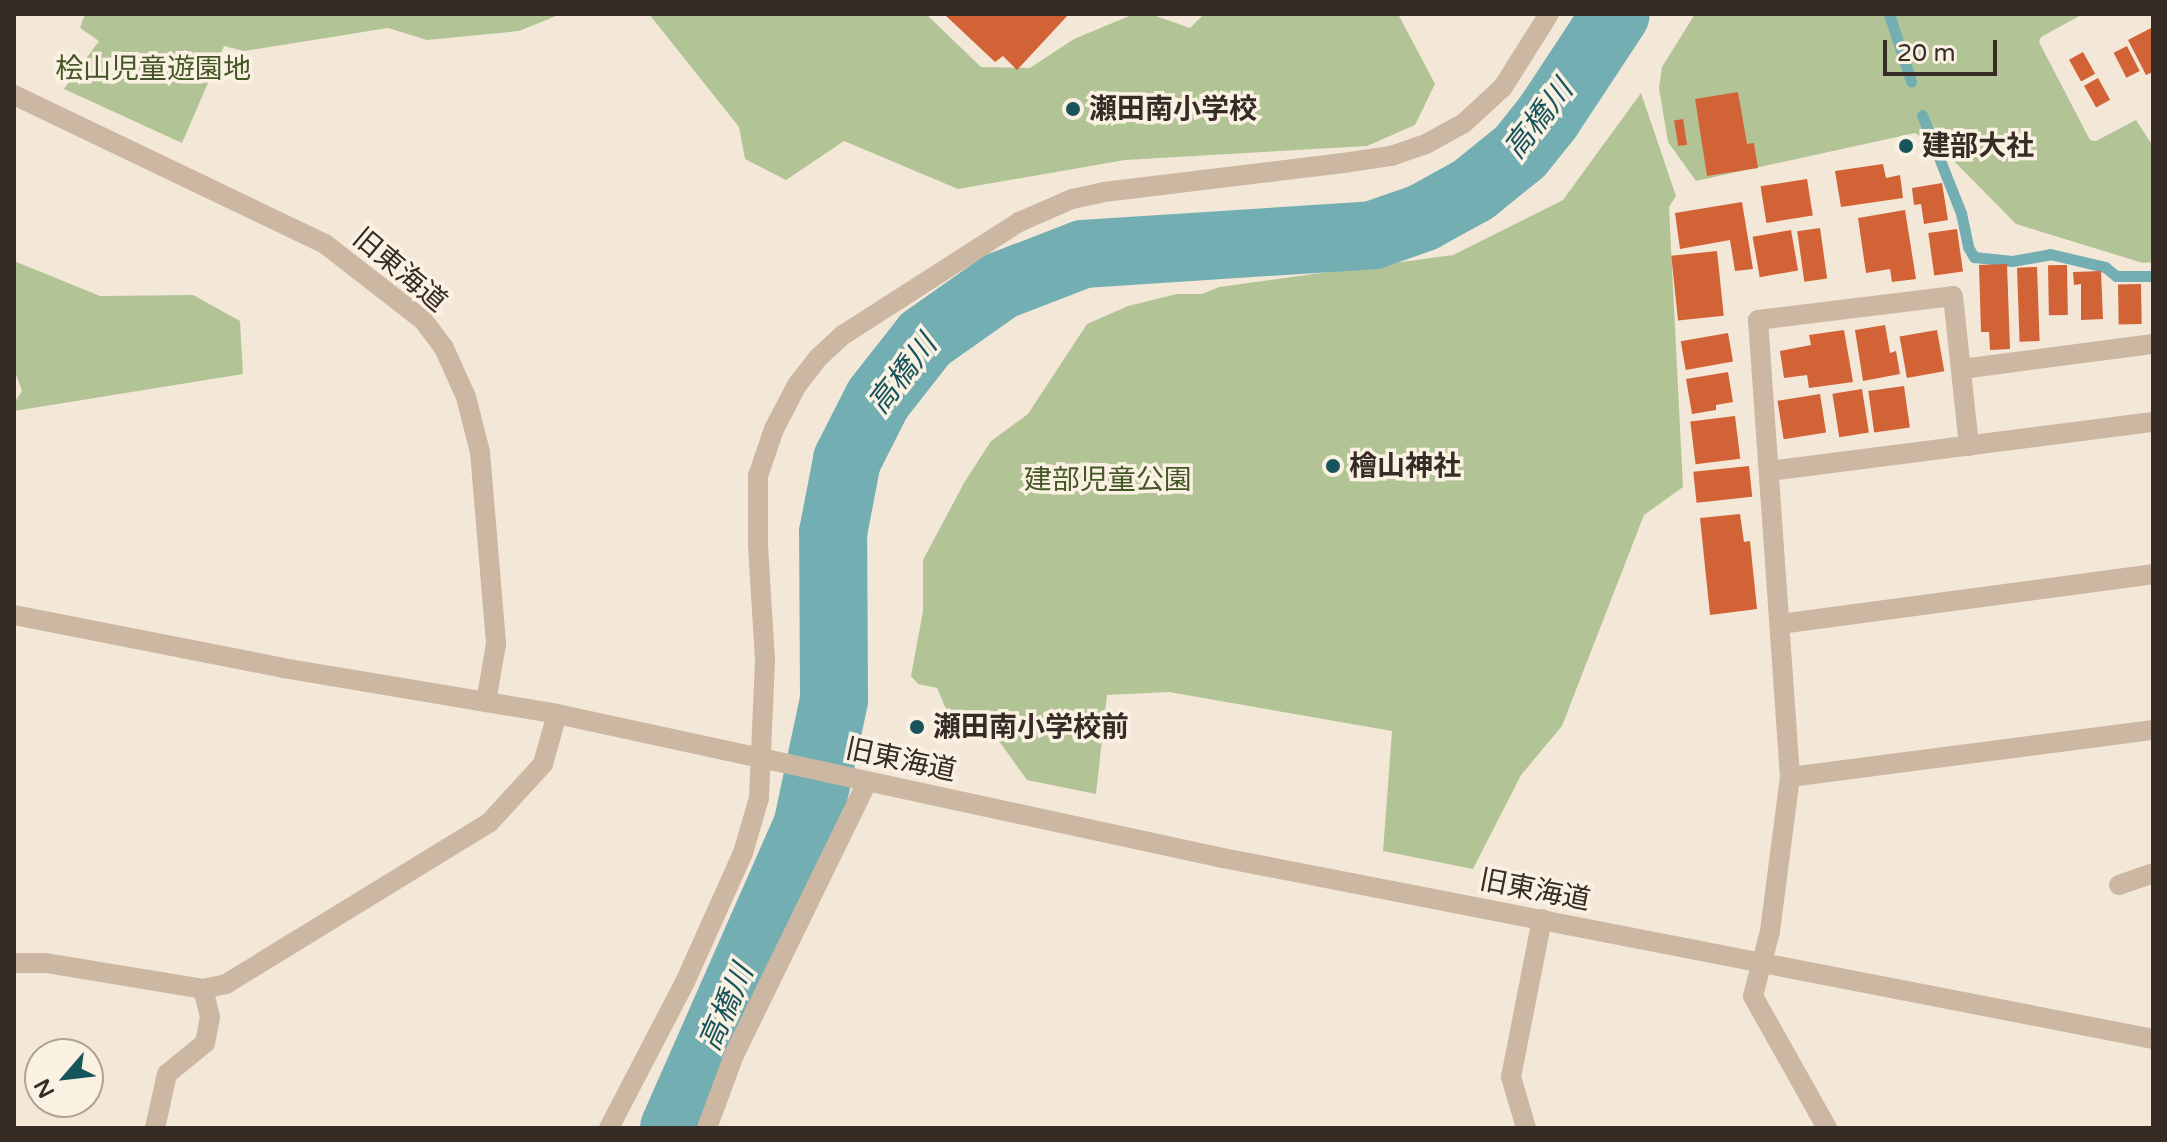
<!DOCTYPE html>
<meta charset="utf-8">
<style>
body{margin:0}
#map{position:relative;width:2167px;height:1142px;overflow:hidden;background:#f3e7d7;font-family:"Varela Round","Noto Sans JP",sans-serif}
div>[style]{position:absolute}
.green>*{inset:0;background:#b2c496}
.stream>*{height:11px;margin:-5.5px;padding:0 5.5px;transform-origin:5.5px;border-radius:5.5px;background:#73aeb3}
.river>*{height:68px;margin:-34px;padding:0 34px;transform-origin:34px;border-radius:34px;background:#73aeb3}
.building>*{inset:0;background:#d26336;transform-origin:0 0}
.minor>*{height:20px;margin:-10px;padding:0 10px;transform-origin:10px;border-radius:10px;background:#ccb7a2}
.dots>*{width:22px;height:22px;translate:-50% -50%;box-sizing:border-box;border:4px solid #fbf1e3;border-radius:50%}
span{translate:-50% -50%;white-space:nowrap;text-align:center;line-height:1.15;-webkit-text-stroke:7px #fbf1e3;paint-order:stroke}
.park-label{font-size:28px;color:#435726}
.poi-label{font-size:28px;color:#362b25;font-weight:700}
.left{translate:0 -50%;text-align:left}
.street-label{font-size:28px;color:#362b25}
.water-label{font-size:30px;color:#17545b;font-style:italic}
.frame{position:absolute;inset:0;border:16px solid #362b25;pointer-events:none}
.north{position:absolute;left:24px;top:1038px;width:80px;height:80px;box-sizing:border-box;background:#fbf1e3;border:2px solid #aca297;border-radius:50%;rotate:242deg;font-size:22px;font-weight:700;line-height:32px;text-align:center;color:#362b25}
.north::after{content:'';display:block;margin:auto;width:28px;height:36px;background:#17545b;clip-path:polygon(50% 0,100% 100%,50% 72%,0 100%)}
.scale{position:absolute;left:1883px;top:40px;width:114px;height:36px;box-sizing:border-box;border:4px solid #362b25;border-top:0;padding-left:10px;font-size:24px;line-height:28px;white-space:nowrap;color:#362b25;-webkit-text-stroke:6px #fbf1e3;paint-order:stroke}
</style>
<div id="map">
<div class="green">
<div style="clip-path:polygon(85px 14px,561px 14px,519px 31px,427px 40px,388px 28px,244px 51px,224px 46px,182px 143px,64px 89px,99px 41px,80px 28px)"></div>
<div style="clip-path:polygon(649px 14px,926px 14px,981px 67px,1030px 68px,1074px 39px,1134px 14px,1150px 14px,1190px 28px,1204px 14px,1398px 14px,1435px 84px,1415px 125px,1367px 146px,1125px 160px,958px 189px,844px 141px,786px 180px,745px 159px,739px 127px)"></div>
<div style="clip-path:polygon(1695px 14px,2083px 14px,2041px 37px,2039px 42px,2090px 140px,2096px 141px,2136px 120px,2153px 146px,2153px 262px,2143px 263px,2016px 224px,1947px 154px,1915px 133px,1696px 181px,1668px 142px,1659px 88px,1662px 67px)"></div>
<div style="clip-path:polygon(1641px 93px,1676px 196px,1669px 207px,1683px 487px,1644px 515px,1562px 726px,1521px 775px,1473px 869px,1383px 851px,1392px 731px,1169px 692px,1107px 695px,1096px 794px,1027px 780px,996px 737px,939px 730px,946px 709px,937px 688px,918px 684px,911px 676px,923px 611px,923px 560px,964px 483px,991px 441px,1028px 414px,1087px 324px,1128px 306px,1177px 294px,1202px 294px,1219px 287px,1453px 255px,1563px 200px)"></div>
<div style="clip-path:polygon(14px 261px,100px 296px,193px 295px,240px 321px,243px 374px,14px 411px,14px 403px,22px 391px,14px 369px)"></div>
</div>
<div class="stream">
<div style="left:1889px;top:14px;width:71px;rotate:71.8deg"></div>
<div style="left:1922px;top:115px;width:105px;rotate:68.3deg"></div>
<div style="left:1961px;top:213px;width:35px;rotate:78deg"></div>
<div style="left:1968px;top:247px;width:12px;rotate:59deg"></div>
<div style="left:1974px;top:257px;width:38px;rotate:6deg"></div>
<div style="left:2012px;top:261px;width:39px;rotate:-10deg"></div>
<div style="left:2050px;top:254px;width:57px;rotate:13.3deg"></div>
<div style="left:2105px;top:267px;width:14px;rotate:39deg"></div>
<div style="left:2116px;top:276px;width:37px"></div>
</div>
<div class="river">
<div style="left:674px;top:1128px;width:329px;rotate:-66.2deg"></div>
<div style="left:807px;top:827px;width:130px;rotate:-78deg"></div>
<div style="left:834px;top:700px;width:167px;rotate:-90.3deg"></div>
<div style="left:833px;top:533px;width:74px;rotate:-79.1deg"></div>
<div style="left:847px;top:460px;width:68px;rotate:-63.1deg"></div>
<div style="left:878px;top:399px;width:76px;rotate:-51.9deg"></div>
<div style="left:925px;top:339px;width:92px;rotate:-35.2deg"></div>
<div style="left:1000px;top:286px;width:89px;rotate:-21.1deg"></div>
<div style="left:1083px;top:254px;width:291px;rotate:-3.7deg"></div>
<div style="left:1373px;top:235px;width:52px;rotate:-19.1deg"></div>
<div style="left:1422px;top:218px;width:58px;rotate:-28.8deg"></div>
<div style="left:1473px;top:190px;width:60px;rotate:-39deg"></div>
<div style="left:1520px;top:152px;width:45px;rotate:-51.3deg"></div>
<div style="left:1548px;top:117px;width:123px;rotate:-56.6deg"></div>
</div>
<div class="building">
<div style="clip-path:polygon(944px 14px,1069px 14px,1017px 70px,1003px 56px,995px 62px)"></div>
<div style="clip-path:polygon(2153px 27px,2153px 72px,2146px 75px,2128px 40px)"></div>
<div style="left:2127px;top:46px;width:28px;height:15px;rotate:63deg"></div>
<div style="left:2083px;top:52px;width:25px;height:16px;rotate:61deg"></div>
<div style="left:2098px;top:78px;width:25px;height:16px;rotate:61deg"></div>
<div style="clip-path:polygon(1738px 92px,1747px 144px,1754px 143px,1758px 168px,1707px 176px,1695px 99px)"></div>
<div style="left:1683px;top:119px;width:26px;height:9px;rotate:81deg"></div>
<div style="clip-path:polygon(1883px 164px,1886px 178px,1900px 175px,1903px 198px,1841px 207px,1835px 171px)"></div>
<div style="left:1807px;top:179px;width:37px;height:47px;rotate:81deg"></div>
<div style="clip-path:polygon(1942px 183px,1948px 220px,1924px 224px,1921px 204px,1914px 205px,1912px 188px)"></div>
<div style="clip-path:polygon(1742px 202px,1753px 269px,1735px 271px,1730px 240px,1680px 249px,1675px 213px)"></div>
<div style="clip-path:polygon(1905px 210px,1916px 279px,1892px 282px,1890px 269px,1866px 273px,1858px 218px)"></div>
<div style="left:1820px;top:228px;width:51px;height:23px;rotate:82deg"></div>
<div style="left:1957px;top:229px;width:43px;height:29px;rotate:82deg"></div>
<div style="left:1791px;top:230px;width:41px;height:39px;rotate:80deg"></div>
<div style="left:1717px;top:251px;width:65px;height:46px;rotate:84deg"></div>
<div style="clip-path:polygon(2007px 264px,2010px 349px,1990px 350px,1989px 332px,1981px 332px,1979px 265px)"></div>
<div style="left:2067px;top:265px;width:50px;height:19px;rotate:89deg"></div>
<div style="left:2037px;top:267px;width:74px;height:20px;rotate:88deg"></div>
<div style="clip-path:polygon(2101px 271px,2103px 319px,2081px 320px,2081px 284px,2074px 285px,2073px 272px)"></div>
<div style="left:2141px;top:284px;width:40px;height:23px;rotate:89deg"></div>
<div style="clip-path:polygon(1885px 325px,1890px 353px,1896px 351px,1900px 374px,1863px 381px,1855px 330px)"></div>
<div style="clip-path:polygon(1844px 330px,1853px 382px,1809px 388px,1807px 375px,1784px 378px,1780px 351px,1811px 345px,1809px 335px)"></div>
<div style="left:1937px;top:330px;width:42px;height:38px;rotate:80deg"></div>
<div style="left:1728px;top:333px;width:29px;height:48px;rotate:80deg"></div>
<div style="clip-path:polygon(1728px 372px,1733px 402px,1716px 405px,1716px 410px,1692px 414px,1686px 379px)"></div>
<div style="left:1904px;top:386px;width:42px;height:36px;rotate:82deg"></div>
<div style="left:1862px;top:389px;width:44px;height:30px;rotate:81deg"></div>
<div style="left:1820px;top:394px;width:39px;height:43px;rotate:81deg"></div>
<div style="left:1735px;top:416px;width:43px;height:45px;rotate:83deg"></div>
<div style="left:1749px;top:466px;width:31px;height:56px;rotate:84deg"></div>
<div style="clip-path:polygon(1740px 514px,1744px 542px,1750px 541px,1757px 609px,1710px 615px,1700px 518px)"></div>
</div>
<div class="minor">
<div style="left:14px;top:95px;width:345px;rotate:25.6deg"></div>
<div style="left:325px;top:244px;width:124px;rotate:37.8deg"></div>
<div style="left:423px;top:320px;width:35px;rotate:53deg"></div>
<div style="left:444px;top:348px;width:54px;rotate:65.8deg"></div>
<div style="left:466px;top:397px;width:57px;rotate:75.7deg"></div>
<div style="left:480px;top:452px;width:193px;rotate:85.2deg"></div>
<div style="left:496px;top:644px;width:59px;rotate:99.8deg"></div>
<div style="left:1962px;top:369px;width:193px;rotate:-7.5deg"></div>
<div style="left:1769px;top:471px;width:387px;rotate:-7.3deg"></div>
<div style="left:14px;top:615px;width:274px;rotate:11.1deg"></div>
<div style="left:283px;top:668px;width:278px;rotate:9.5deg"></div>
<div style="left:557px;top:714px;width:681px;rotate:12.2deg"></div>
<div style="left:1223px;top:858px;width:947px;rotate:11.01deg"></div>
<div style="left:1780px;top:624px;width:376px;rotate:-7.6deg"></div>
<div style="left:1790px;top:777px;width:366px;rotate:-7.4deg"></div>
<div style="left:2119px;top:885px;width:36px;rotate:-19deg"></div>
<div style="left:14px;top:963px;width:32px"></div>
<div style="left:46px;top:963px;width:159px;rotate:9.4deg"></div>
<div style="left:203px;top:989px;width:24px;rotate:-12deg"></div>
<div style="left:226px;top:984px;width:308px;rotate:-31.5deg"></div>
<div style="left:489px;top:823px;width:80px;rotate:-47.5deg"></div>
<div style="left:543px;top:764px;width:52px;rotate:-74.4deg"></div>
<div style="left:155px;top:1128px;width:55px;rotate:-77.5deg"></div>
<div style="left:167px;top:1074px;width:49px;rotate:-39.2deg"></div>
<div style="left:205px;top:1043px;width:26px;rotate:-79deg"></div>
<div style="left:210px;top:1017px;width:29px;rotate:-104deg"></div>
<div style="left:609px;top:1128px;width:165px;rotate:-62.5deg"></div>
<div style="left:685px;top:982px;width:141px;rotate:-65.8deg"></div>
<div style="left:743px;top:853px;width:57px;rotate:-73.8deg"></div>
<div style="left:759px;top:798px;width:138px;rotate:-87.5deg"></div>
<div style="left:765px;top:660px;width:116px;rotate:-93.5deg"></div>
<div style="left:758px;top:544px;width:68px;rotate:-90deg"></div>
<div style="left:758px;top:476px;width:50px;rotate:-71.2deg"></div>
<div style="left:774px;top:429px;width:50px;rotate:-62.4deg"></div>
<div style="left:797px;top:385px;width:34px;rotate:-52deg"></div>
<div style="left:818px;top:358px;width:34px;rotate:-43deg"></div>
<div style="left:843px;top:335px;width:209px;rotate:-32.7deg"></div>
<div style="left:1019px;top:222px;width:58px;rotate:-23.5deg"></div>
<div style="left:1072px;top:199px;width:33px;rotate:-12deg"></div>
<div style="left:1104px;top:192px;width:241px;rotate:-6.9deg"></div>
<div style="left:1343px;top:163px;width:49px;rotate:-8.3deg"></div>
<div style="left:1391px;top:156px;width:37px;rotate:-19deg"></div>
<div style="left:1426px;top:144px;width:43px;rotate:-28.9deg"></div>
<div style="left:1464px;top:123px;width:53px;rotate:-42.7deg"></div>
<div style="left:1503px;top:87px;width:86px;rotate:-57.8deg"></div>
<div style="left:707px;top:1128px;width:78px;rotate:-69.7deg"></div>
<div style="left:734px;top:1055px;width:304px;rotate:-64deg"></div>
<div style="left:1526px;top:1128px;width:53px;rotate:-106.4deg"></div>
<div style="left:1511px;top:1077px;width:161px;rotate:-78.9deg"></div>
<div style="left:1827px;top:1128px;width:151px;rotate:-119.3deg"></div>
<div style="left:1753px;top:996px;width:67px;rotate:-75.3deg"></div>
<div style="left:1770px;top:931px;width:155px;rotate:-82.6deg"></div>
<div style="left:1790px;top:777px;width:458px;rotate:-94deg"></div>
<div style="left:1758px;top:320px;width:196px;rotate:-7deg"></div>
<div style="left:1953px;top:296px;width:151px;rotate:83.9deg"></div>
</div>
<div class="dots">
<div style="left:1073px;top:109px;background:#17545b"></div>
<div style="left:1906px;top:146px;background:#17545b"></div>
<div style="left:1333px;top:466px;background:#17545b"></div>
<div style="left:917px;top:727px;background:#17545b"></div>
</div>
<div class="park-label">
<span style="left:153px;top:69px">桧山児童遊園地</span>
<span style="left:1108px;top:480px">建部児童公園</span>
</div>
<div class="poi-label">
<span class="left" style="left:1089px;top:109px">瀬田南小学校</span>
<span class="left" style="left:1922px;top:146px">建部大社</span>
<span class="left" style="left:1349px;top:466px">檜山神社</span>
<span class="left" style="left:933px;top:727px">瀬田南小学校前</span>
</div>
<div class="street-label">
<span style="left:400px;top:270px;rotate:40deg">旧東海道</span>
<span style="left:901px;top:760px;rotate:12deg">旧東海道</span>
<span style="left:1535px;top:890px;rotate:11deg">旧東海道</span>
</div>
<div class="water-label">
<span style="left:1539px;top:120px;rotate:-52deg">高橋川</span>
<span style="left:903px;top:375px;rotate:-52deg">高橋川</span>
<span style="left:727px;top:1008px;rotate:-66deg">高橋川</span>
</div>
<div class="frame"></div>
<div class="north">N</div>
<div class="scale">20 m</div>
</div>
